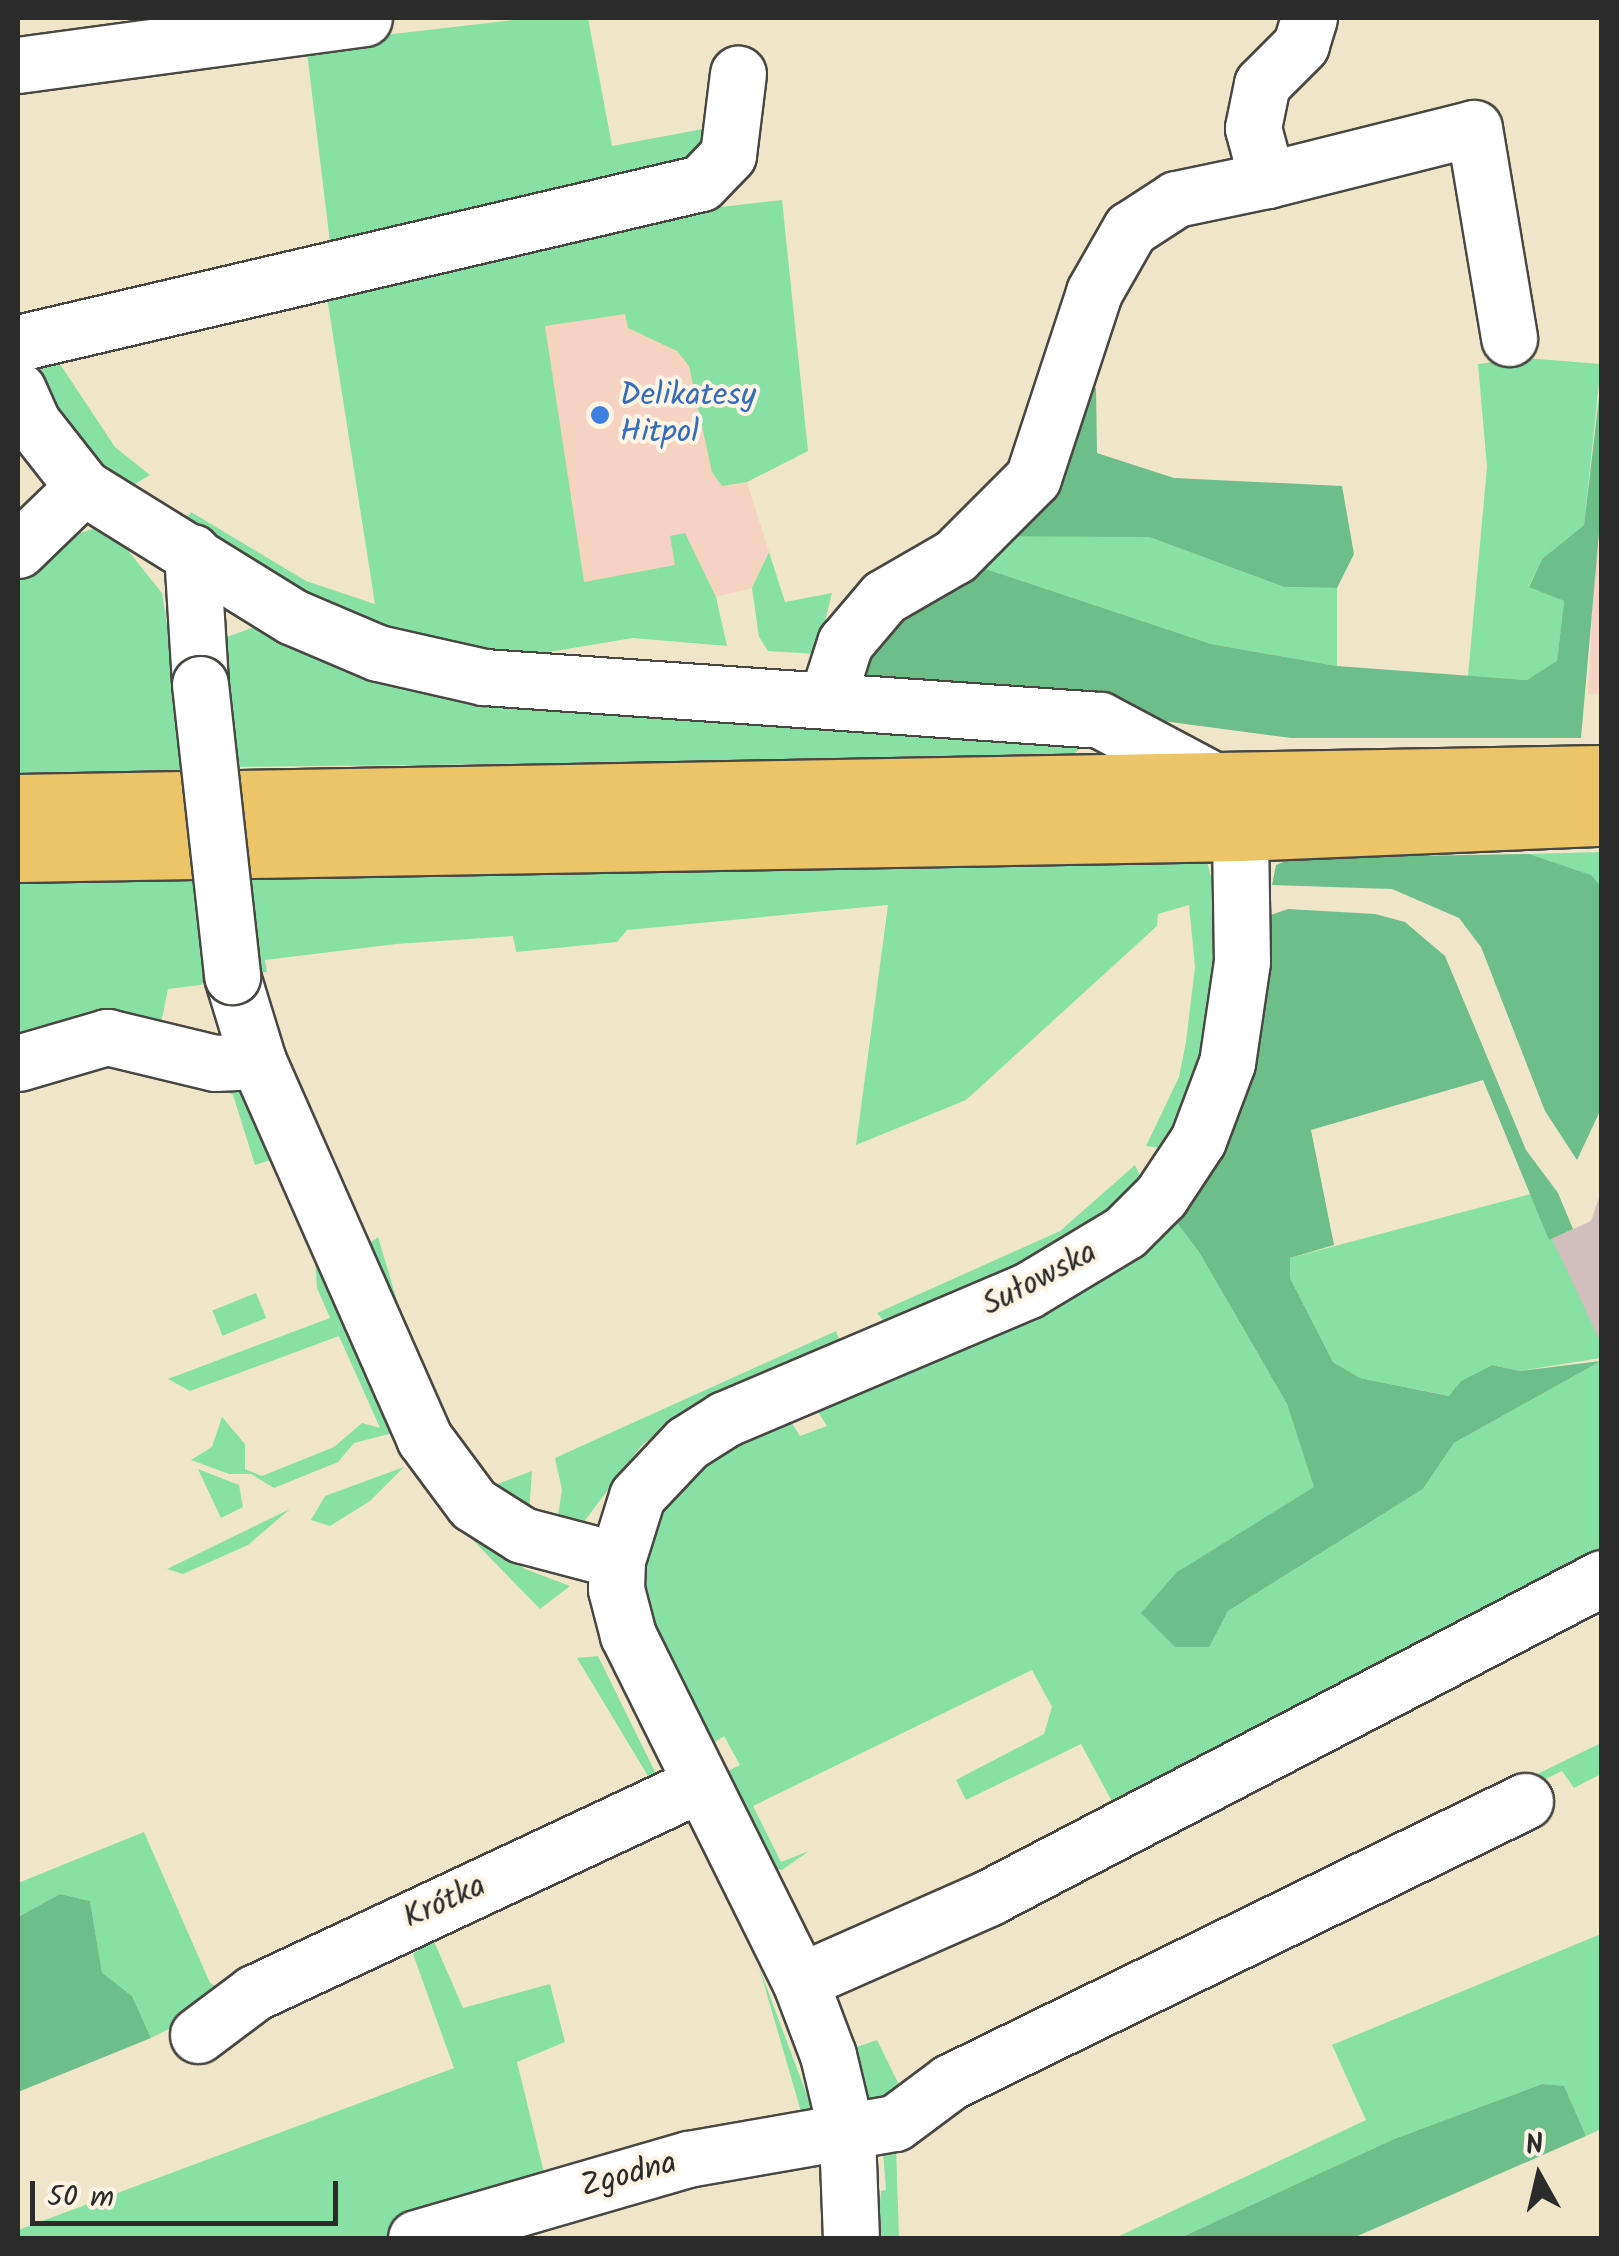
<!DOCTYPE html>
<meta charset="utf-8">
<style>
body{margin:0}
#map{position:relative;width:1619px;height:2256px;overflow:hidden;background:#efe6c9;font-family:Kalam,sans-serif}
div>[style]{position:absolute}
.built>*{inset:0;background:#f5d2c2}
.industrial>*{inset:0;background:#d1bfbd}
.green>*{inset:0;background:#88e0a5;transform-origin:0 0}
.forest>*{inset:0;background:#6ebe8a}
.roads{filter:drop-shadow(2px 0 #484743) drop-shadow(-2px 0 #484743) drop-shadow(0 2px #484743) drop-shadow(0 -2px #484743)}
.minor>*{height:55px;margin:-27.5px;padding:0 27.5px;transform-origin:27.5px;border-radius:27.5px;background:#fff}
.major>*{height:55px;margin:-27.5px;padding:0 27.5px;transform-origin:27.5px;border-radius:27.5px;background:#edc569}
.bridges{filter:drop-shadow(2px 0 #484743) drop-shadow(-2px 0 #484743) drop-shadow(0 2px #484743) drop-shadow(0 -2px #484743)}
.minor-bridge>*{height:55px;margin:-27.5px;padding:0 27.5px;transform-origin:27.5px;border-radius:27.5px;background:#fff}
.dots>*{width:28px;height:28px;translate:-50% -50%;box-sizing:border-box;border:5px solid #fcf5e5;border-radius:50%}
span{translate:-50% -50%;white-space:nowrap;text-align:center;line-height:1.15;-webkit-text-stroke:8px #fcf5e5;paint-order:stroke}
.shop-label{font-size:32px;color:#366cbe}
.left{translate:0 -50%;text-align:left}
.street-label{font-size:32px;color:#2b2b2b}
.frame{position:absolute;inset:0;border:20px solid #2b2b2b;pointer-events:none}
.north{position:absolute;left:1489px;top:2126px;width:100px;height:100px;-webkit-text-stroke:8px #fcf5e5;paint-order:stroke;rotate:352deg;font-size:28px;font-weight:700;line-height:40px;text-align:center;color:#2b2b2b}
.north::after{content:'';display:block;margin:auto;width:35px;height:45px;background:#2b2b2b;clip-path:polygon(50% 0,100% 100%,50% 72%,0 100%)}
.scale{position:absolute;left:30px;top:2181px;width:308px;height:45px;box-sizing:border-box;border:5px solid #2b2b2b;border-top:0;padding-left:12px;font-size:30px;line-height:35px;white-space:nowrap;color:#2b2b2b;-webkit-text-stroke:8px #fcf5e5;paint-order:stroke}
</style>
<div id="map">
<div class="built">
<div style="clip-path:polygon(680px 218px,722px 485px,747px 482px,769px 552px,752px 588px,716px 597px,560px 593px,507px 253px)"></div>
<div style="clip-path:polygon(1596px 545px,1602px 545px,1601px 694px,1588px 694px)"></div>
</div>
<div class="industrial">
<div style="clip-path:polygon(1601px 1192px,1601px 1343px,1549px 1240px,1591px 1221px)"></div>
</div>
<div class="green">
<div style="clip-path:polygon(531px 18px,588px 18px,612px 146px,719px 126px,689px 166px,332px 259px,306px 44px)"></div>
<div style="clip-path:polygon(730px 183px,721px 207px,782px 200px,808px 451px,747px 482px,722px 486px,712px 472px,689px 366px,677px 351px,628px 328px,625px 314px,545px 326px,584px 582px,675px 565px,670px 536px,685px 533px,716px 597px,727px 646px,633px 638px,489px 662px,382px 637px,225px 558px,181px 528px,191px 512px,306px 581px,375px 604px,326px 291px,50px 349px,115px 447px,150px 475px,133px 485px,108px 471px,59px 414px,25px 359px,26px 347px,46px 342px)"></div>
<div style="clip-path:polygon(1525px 358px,1601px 364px,1584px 525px,1542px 559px,1529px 586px,1564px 601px,1557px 662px,1527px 680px,1468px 676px,1487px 467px,1478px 364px)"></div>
<div style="clip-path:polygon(95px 528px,122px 543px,162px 593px,191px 771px,18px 778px,18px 579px,69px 537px)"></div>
<div style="clip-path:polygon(1064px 533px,1149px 537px,1284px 587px,1337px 588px,1337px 666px,1211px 644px,974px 565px,994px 536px)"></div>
<div style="clip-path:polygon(769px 552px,785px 602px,832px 593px,817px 654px,768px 651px,759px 637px,752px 588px)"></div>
<div style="clip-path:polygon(252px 628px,1079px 741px,1082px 747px,1069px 758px,236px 767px,223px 656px,227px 637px)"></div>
<div style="clip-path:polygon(1601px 852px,1601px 888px,1590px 875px,1529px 854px)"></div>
<div style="clip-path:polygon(1207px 861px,1223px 923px,1196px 1102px,1161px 1148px,1146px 1146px,1179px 1077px,1186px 1042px,1195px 967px,1189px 905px,1158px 914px,1157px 926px,966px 1100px,856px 1145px,888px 905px,627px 930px,617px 942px,516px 952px,513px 936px,396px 944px,265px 960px,267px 972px,256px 973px,246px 869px)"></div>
<div style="clip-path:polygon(200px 870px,210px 971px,201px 985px,168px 989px,159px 1033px,18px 1046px,18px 874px)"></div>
<div style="clip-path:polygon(245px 1083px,283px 1156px,255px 1165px,233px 1095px,224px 1089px)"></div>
<div style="clip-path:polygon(1135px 1165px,1145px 1186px,1061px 1253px,888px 1326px,877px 1313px,1060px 1231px)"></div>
<div style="clip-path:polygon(1531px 1194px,1601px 1343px,1601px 1358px,1520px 1371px,1492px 1365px,1461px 1381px,1450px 1396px,1360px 1378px,1333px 1362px,1290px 1278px,1290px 1258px)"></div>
<div style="clip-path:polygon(1168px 1211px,1199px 1252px,1287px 1404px,1315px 1487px,1177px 1572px,1208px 1647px,1228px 1611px,1423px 1489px,1454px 1443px,1601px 1361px,1601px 1562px,1121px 1818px,1081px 1744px,966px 1800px,956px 1780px,1044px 1734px,1052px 1707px,1032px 1670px,753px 1806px,781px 1862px,809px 1851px,782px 1870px,770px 1868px,718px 1776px,740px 1765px,724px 1736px,712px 1744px,675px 1696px,645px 1604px,645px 1553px,663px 1502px,708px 1453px,788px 1417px,800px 1436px,827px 1426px,815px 1407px)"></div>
<div style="clip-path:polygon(378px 1237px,426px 1398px,456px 1453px,484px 1489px,532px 1471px,529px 1514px,521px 1518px,485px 1499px,434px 1434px,394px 1357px,355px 1253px)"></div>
<div style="clip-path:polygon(315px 1257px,382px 1411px,395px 1415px,389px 1434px,354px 1443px,338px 1462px,274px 1488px,251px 1474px,229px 1474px,191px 1460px,212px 1447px,222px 1417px,245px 1444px,245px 1469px,262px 1476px,334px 1447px,362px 1423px,380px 1428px,339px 1336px,190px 1391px,168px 1379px,330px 1318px,317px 1288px)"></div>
<div style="left:256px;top:1293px;width:27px;height:47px;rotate:68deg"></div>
<div style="clip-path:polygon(836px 1331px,842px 1347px,664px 1428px,642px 1445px,583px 1523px,557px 1521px,562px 1490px,555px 1458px)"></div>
<div style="clip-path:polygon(404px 1467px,370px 1501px,330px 1526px,311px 1520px,325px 1496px)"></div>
<div style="clip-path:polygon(198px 1469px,239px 1485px,243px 1507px,221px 1518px)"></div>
<div style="clip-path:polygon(290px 1509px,248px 1545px,183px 1574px,167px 1569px)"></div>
<div style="clip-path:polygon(475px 1521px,525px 1569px,570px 1586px,540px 1609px,464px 1531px)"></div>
<div style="clip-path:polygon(598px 1656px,663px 1788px,347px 1939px,332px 1930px,332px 1924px,345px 1934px,387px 1914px,387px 1904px,416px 1891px,424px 1897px,654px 1786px,577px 1658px)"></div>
<div style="clip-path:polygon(1601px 1743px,1601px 1774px,1574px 1788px,1562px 1771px,863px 2112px,848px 2050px,877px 2040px,899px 2085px)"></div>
<div style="clip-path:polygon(144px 1832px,210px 1983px,221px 1989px,301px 1953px,302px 1938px,311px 1958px,151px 2038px,132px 1996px,102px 1974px,90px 1901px,60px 1894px,18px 1917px,18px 1883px)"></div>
<div style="clip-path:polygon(1601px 1934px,1601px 2129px,1586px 2136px,1564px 2087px,1542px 2084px,1394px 2139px,1180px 2238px,1115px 2238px,1366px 2120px,1332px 2045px)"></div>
<div style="clip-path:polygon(433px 1939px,463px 2008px,550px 1984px,565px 2042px,517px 2062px,547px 2185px,802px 2115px,759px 1967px,814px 2114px,392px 2238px,18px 2238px,18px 2230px,454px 2068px,413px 1954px)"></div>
<div style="clip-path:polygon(945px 2128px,896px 2147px,899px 2238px,877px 2238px,881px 2191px,886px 2190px,883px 2151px)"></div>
</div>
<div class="forest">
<div style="clip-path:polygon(1601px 380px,1602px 499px,1581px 738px,1291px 738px,907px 687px,862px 674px,883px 614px,974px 565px,1211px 644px,1337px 666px,1527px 680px,1557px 661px,1564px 601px,1529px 587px,1542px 559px,1584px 525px)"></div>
<div style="clip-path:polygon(1096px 388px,1097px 453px,1174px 478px,1342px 486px,1354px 554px,1337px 588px,1284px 587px,1149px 537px,994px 536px,1080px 389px)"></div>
<div style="clip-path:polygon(1529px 854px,1591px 875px,1602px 888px,1601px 1109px,1577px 1160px,1545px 1111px,1481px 947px,1459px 918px,1392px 889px,1272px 885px,1276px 865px,1293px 858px)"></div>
<div style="clip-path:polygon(1288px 909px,1375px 914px,1405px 922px,1445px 956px,1526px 1150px,1558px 1193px,1573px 1229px,1549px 1240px,1483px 1080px,1311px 1130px,1334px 1245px,1290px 1258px,1290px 1278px,1333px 1362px,1360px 1378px,1449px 1396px,1461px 1381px,1492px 1365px,1520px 1371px,1601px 1361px,1454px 1443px,1423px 1489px,1228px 1611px,1209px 1647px,1175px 1647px,1141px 1613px,1177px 1572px,1314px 1487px,1287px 1404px,1199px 1252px,1168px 1211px,1268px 916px)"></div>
<div style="clip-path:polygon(60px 1894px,90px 1901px,102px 1973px,132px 1996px,151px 2038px,18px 2092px,18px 1917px)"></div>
<div style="clip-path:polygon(1542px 2084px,1564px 2086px,1586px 2136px,1353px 2238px,1180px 2238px,1394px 2139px)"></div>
</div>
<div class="roads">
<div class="minor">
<div style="left:1309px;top:18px;width:28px;rotate:107deg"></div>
<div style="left:1301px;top:45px;width:55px;rotate:135deg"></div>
<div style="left:1262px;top:84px;width:45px;rotate:101.6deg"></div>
<div style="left:1253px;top:128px;width:54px;rotate:74.9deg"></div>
<div style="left:1267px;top:180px;width:213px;rotate:-14.1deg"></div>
<div style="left:1474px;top:128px;width:213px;rotate:80.5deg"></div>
<div style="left:18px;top:65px;width:349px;rotate:-7.7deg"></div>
<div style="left:18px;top:343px;width:701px;rotate:-13.18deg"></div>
<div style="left:701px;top:183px;width:39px;rotate:-46deg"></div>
<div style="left:728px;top:155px;width:82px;rotate:-83deg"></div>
<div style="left:18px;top:390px;width:35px;rotate:66deg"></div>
<div style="left:32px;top:422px;width:83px;rotate:51.9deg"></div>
<div style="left:83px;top:487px;width:247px;rotate:31.8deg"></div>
<div style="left:293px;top:617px;width:92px;rotate:23deg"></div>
<div style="left:378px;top:653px;width:109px;rotate:12.8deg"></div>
<div style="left:484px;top:677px;width:617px;rotate:3.99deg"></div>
<div style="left:1100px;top:720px;width:126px;rotate:28deg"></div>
<div style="left:18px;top:550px;width:91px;rotate:-44.1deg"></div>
<div style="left:192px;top:552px;width:132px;rotate:86.5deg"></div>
<div style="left:827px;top:699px;width:59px;rotate:-72.2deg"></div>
<div style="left:845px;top:643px;width:60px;rotate:-49.7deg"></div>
<div style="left:884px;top:597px;width:82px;rotate:-30deg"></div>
<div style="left:955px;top:556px;width:110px;rotate:-45deg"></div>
<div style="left:1033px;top:478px;width:196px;rotate:-71.8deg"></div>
<div style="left:1094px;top:292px;width:73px;rotate:-60.3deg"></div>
<div style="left:1130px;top:229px;width:55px;rotate:-33.1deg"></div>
<div style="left:1176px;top:199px;width:93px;rotate:-11.8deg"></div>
<div style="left:232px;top:976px;width:89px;rotate:73deg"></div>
<div style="left:258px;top:1061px;width:412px;rotate:66.2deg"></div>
<div style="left:424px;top:1438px;width:82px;rotate:53.4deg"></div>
<div style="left:473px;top:1504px;width:58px;rotate:32.3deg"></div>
<div style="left:522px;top:1535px;width:98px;rotate:14.7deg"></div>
<div style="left:617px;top:1560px;width:29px;rotate:92deg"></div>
<div style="left:616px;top:1589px;width:48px;rotate:75.4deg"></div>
<div style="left:628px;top:1635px;width:386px;rotate:63.6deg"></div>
<div style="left:800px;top:1981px;width:79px;rotate:69.3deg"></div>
<div style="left:828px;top:2055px;width:82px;rotate:76.6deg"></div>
<div style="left:847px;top:2135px;width:103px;rotate:87.8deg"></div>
<div style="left:18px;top:1063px;width:93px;rotate:-16.3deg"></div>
<div style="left:107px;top:1037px;width:111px;rotate:13.5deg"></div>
<div style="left:215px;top:1063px;width:43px;rotate:-2.7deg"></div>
<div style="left:617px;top:1560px;width:67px;rotate:-72.6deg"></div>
<div style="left:637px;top:1496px;width:73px;rotate:-46.7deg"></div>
<div style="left:687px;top:1443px;width:45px;rotate:-32.3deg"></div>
<div style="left:725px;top:1419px;width:328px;rotate:-23deg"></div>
<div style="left:1027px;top:1291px;width:114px;rotate:-31deg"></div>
<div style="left:1125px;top:1232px;width:51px;rotate:-45deg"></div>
<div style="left:1161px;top:1196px;width:67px;rotate:-56.5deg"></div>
<div style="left:1198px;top:1140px;width:82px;rotate:-69.4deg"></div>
<div style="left:1227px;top:1063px;width:102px;rotate:-81.6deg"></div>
<div style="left:1242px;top:962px;width:129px;rotate:-90.9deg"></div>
<div style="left:800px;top:1981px;width:206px;rotate:-23.8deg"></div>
<div style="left:988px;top:1898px;width:692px;rotate:-27.53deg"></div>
<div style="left:198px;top:2035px;width:70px;rotate:-36.9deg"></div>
<div style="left:254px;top:1993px;width:491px;rotate:-25.1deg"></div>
<div style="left:416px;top:2238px;width:283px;rotate:-16.2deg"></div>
<div style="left:688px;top:2159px;width:210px;rotate:-9.9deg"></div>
<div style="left:895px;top:2123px;width:69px;rotate:-36.7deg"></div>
<div style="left:950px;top:2082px;width:640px;rotate:-26.04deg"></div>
</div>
<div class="major">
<div style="left:18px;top:802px;width:1584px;rotate:-1.05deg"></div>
<div style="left:18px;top:854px;width:1222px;rotate:-0.98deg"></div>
<div style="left:1240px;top:833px;width:362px;rotate:-2.4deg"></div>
</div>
</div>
<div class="bridges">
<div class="minor-bridge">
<div style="left:200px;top:684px;width:294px;rotate:83.7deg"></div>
</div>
</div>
<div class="dots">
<div style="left:600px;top:415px;background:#3f7fe0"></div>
</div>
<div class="shop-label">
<span class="left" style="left:620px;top:415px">Delikatesy<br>Hitpol</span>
</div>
<div class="street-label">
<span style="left:1040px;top:1280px;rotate:-28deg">Sułowska</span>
<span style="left:445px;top:1903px;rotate:-25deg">Krótka</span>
<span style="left:629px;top:2176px;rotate:-15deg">Zgodna</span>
</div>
<div class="frame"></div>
<div class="north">N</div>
<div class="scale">50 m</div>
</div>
